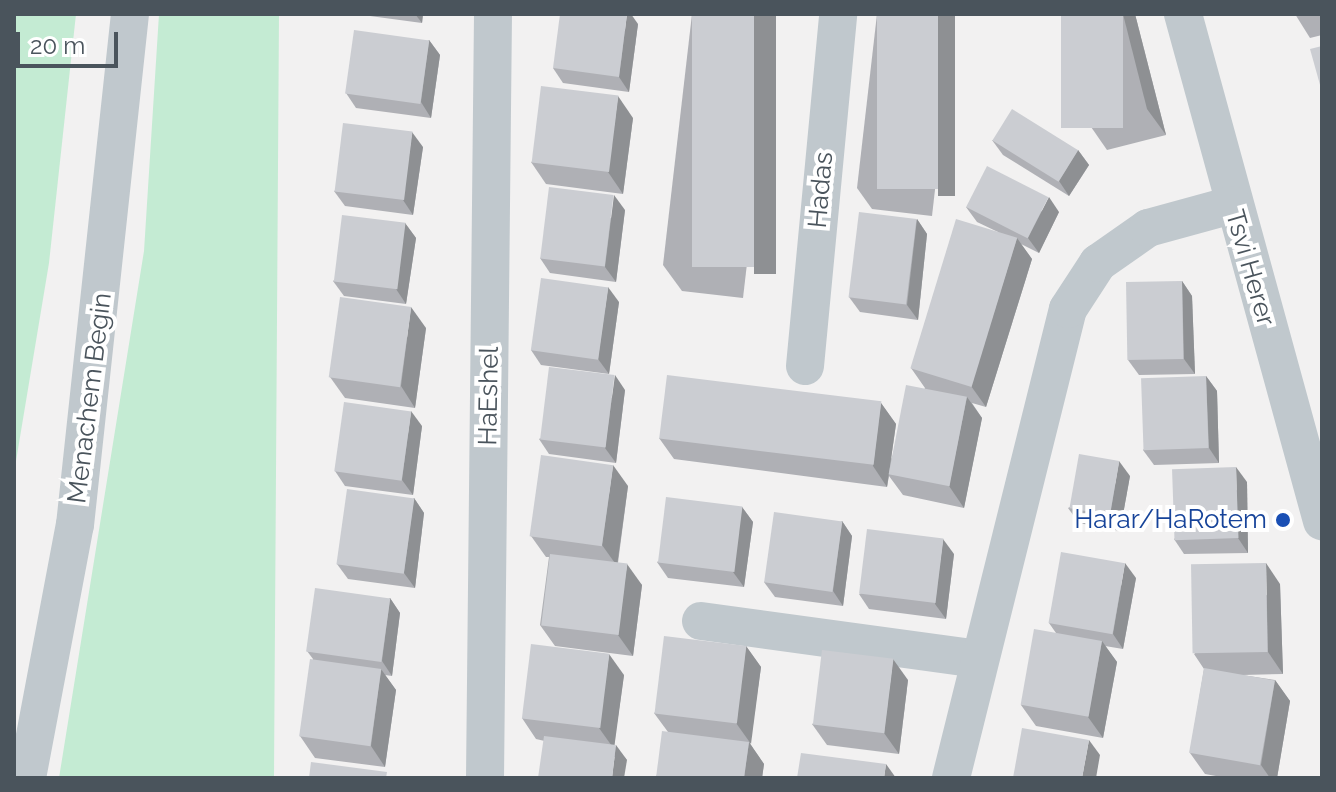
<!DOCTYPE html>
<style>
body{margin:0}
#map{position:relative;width:1336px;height:792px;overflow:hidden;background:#f2f1f1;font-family:Raleway,sans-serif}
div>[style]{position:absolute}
.green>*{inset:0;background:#c4ebd3}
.minor>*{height:38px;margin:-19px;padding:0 19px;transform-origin:19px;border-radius:19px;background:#c0c8cd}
.wall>*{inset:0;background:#afb0b5}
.shaded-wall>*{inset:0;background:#8e9093;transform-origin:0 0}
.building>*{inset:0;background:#cbcdd2;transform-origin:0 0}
.dots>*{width:22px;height:22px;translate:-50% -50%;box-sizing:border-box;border:4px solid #fff;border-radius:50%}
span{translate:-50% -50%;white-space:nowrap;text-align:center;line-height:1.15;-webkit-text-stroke:8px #fff;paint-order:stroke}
.street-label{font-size:26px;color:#4a545c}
.transit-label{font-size:26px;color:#164399}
.right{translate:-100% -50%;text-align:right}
.frame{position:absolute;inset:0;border:16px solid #4a545c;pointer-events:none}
.scale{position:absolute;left:16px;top:32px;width:102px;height:36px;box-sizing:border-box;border:4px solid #4a545c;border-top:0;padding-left:10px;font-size:24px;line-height:28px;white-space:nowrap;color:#4a545c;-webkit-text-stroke:6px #fff;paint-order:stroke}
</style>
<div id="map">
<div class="green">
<div style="clip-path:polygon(14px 14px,76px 14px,49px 263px,14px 473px)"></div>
<div style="clip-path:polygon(159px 14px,279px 14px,274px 778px,59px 778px,144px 251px)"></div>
</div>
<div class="minor">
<div style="left:1183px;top:14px;width:526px;rotate:74.67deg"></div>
<div style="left:805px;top:366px;width:354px;rotate:-84.6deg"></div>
<div style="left:701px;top:621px;width:281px;rotate:7.8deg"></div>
<div style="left:27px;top:778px;width:258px;rotate:-79.3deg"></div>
<div style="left:75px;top:525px;width:514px;rotate:-83.86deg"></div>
<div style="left:485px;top:778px;width:764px;rotate:-89.4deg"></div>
<div style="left:951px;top:778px;width:483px;rotate:-76deg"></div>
<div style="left:1068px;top:309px;width:55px;rotate:-56.9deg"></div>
<div style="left:1098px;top:263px;width:61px;rotate:-35deg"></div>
<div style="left:1148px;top:228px;width:87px;rotate:-15.3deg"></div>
</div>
<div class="wall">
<div style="clip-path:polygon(355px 14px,423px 14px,422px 23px)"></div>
<div style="clip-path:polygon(692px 14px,776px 14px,743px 298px,682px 291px,663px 265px)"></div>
<div style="clip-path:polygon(877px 14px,955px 14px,932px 216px,872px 209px,857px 188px)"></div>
<div style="clip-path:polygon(1061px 14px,1135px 14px,1166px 135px,1107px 150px,1089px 124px)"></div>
<div style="clip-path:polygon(1295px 14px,1322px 14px,1322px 35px,1310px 38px)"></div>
<div style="clip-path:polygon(638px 24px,629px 92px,563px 83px,553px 68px)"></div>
<div style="clip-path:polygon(429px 40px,440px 55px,431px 118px,356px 108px,346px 93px)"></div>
<div style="clip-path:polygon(633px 118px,623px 194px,546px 184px,531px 162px)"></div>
<div style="clip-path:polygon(992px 140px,1078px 150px,1089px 165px,1069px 196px,1003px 155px)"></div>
<div style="clip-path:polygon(423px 147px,413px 215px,345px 206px,334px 191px)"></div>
<div style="clip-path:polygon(966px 207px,1059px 212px,1039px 253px,1021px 244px,1032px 259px,986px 407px,972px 403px,982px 418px,964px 508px,903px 495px,889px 476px,887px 487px,674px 459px,659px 438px,881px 403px,896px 424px,891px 459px,925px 388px,911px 368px,998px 232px,977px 222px)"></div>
<div style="clip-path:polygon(625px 210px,616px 282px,550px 273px,540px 258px)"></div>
<div style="clip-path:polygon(917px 219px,927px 234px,918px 320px,860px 312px,849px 297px)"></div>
<div style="clip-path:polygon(405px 223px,416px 238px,406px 304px,344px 296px,333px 281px)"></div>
<div style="clip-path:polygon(1182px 281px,1192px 296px,1195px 374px,1139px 375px,1128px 360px)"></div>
<div style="clip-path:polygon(619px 302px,609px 374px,541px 365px,531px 350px)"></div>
<div style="clip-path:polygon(426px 328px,415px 408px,345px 398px,330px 377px)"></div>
<div style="clip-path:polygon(1206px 376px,1217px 391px,1219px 463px,1154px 465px,1143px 450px)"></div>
<div style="clip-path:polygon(625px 390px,616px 463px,549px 454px,539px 439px)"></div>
<div style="clip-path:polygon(422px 426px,413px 495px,345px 486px,335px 471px)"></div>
<div style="clip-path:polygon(1130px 476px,1120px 531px,1079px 523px,1068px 508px)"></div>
<div style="clip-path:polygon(1247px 482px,1248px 553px,1184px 554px,1174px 539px)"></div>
<div style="clip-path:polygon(628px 486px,618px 563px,642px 585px,633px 656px,555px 646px,540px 625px,549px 557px,546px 557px,531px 536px)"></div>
<div style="clip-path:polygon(414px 498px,424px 513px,415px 588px,348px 579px,337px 564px)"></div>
<div style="clip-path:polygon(742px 507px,753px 522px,744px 587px,668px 578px,657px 562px)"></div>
<div style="clip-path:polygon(842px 521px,852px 536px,843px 606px,775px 597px,764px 582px)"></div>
<div style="clip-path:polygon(954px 554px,946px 619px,869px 609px,859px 594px)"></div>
<div style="clip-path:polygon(1136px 578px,1123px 649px,1105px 646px,1117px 662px,1103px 738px,1036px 726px,1021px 705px,1056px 633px,1049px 623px)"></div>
<div style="clip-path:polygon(1280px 584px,1283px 674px,1242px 675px,1275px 680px,1290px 701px,1277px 778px,1227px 778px,1205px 774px,1190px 753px,1204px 669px,1194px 654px)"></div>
<div style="clip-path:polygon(390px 598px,400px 613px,392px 676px,385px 675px,396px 690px,385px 767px,315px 758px,300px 736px,313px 659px,307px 651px)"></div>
<div style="clip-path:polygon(746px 646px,761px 667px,750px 744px,764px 764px,762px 778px,656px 778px,668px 732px,654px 713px)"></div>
<div style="clip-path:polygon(624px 675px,614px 745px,627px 760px,536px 739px,522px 718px)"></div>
<div style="clip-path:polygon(908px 680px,899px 754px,827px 745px,812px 724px)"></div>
</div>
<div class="shaded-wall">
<div style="clip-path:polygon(415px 14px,423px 14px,422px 23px)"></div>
<div style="clip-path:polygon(627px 14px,631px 14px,638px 24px,629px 92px,619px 77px)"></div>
<div style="left:754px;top:14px;width:22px;height:260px"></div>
<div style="left:938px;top:14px;width:17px;height:182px"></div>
<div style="clip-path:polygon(1123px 14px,1135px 14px,1166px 135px,1147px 109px)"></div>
<div style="clip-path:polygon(429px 40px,440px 55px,431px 118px,421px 102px)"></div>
<div style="clip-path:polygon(618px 96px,633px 118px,623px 194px,608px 172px)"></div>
<div style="clip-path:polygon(412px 132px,423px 147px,413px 215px,403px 200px)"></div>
<div style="clip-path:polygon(1078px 150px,1089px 165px,1069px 196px,1059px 181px)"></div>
<div style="clip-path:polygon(614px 195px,625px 210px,616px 282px,605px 267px)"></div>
<div style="clip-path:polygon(1049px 197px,1059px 212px,1039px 253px,1028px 238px)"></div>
<div style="clip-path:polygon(917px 219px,927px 234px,918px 320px,907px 305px)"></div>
<div style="clip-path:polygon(405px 223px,416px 238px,406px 304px,396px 289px)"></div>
<div style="clip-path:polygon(1017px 238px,1032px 259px,986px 407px,971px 386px)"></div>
<div style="clip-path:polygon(1182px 281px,1192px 296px,1195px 374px,1184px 359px)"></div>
<div style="clip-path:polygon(608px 287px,619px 302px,609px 374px,598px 359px)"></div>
<div style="clip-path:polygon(411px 307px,426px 328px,415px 408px,401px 386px)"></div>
<div style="clip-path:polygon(615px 375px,625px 390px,616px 463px,605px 448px)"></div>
<div style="clip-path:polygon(1206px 376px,1217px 391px,1219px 463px,1209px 448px)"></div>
<div style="clip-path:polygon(967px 397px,982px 418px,964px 508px,949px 486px)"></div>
<div style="clip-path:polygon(881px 403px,896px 424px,887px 487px,873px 466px)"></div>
<div style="clip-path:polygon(411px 411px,422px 426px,413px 495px,402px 480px)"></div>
<div style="clip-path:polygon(1119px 461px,1130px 476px,1120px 531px,1110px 516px)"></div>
<div style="clip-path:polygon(613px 465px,628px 486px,617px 566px,602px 545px)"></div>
<div style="clip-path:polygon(1236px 467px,1247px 482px,1248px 553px,1238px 538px)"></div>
<div style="clip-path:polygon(414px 498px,424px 513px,415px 588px,404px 573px)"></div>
<div style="clip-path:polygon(742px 507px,753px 522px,744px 587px,733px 572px)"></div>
<div style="clip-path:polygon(842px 521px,852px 536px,843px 606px,833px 591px)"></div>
<div style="clip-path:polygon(943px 539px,954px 554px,946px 619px,935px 604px)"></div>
<div style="clip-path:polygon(1125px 563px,1136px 578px,1123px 649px,1113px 634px)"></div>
<div style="clip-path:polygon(1266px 563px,1280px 584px,1283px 674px,1268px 652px)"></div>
<div style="clip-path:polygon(627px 564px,642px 585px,633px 656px,618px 635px)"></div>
<div style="clip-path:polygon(390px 598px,400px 613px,392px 676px,382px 661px)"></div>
<div style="clip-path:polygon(1102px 641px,1117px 662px,1103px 738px,1088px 717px)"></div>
<div style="clip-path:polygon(746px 646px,761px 667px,751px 744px,736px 723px)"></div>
<div style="clip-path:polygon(609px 654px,624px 675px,614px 749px,599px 728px)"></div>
<div style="clip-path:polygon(893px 659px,908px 680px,899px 754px,884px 733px)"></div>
<div style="clip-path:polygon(381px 669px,396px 690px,385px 767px,371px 746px)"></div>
<div style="clip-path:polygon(1275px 680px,1290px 701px,1277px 778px,1270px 778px,1261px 765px)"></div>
<div style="clip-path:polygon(1089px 740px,1100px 755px,1096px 778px,1082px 778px)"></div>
<div style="clip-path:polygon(749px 742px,764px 764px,762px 778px,744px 778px)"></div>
<div style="clip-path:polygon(616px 745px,627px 760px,624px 778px,612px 778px)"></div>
<div style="clip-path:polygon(886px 764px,896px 778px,884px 778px)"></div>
</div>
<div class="building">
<div style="clip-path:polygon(560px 14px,627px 14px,619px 77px,553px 68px)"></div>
<div style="left:692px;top:14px;width:62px;height:253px"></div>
<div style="left:877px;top:14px;width:61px;height:175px"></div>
<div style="left:1061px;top:14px;width:62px;height:114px"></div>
<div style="left:354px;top:30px;width:76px;height:64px;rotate:8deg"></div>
<div style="clip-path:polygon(1322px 46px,1322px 92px,1310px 49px)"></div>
<div style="left:541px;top:86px;width:78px;height:77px;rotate:7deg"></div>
<div style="left:1012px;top:109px;width:78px;height:37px;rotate:32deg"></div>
<div style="left:343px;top:123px;width:70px;height:69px;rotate:7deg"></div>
<div style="left:987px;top:166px;width:69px;height:46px;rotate:27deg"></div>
<div style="left:549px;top:187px;width:65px;height:72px;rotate:7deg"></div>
<div style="left:859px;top:212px;width:58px;height:86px;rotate:7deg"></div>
<div style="left:342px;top:215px;width:64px;height:67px;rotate:7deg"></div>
<div style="left:956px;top:219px;width:64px;height:156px;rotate:17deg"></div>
<div style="left:541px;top:278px;width:68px;height:73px;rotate:8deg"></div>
<div style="left:1182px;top:281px;width:78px;height:56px;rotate:89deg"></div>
<div style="left:340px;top:297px;width:72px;height:81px;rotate:8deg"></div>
<div style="left:549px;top:367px;width:66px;height:73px;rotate:7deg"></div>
<div style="left:667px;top:375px;width:216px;height:64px;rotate:7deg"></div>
<div style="left:1206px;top:376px;width:72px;height:65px;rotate:88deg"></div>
<div style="left:906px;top:385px;width:62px;height:91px;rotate:11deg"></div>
<div style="left:344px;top:402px;width:68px;height:70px;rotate:8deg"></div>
<div style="left:1079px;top:454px;width:41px;height:55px;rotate:10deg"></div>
<div style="left:541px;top:455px;width:73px;height:82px;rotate:8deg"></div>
<div style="left:1236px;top:467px;width:71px;height:64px;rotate:88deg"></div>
<div style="left:347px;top:489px;width:68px;height:76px;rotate:8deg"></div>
<div style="left:666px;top:497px;width:77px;height:66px;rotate:7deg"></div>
<div style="left:774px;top:512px;width:69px;height:71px;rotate:8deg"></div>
<div style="left:867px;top:529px;width:77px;height:65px;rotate:7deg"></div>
<div style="left:1061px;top:552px;width:65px;height:72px;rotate:10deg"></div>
<div style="left:550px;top:554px;width:78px;height:72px;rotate:7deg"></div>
<div style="left:1266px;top:563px;width:89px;height:75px;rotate:89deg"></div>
<div style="left:315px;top:588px;width:76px;height:64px;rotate:8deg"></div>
<div style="left:1034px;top:629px;width:69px;height:77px;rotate:10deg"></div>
<div style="left:664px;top:636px;width:83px;height:78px;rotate:7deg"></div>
<div style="left:531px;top:644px;width:79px;height:75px;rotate:7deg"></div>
<div style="left:822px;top:650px;width:72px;height:75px;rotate:7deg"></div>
<div style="left:310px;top:659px;width:72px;height:78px;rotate:8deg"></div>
<div style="left:1204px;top:668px;width:72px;height:86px;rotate:10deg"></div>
<div style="clip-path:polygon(1022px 728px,1089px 740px,1082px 778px,1013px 778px)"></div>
<div style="clip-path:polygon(662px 731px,749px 742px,744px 778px,656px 778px)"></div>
<div style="clip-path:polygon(544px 736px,616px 745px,612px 778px,538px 778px)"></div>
<div style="clip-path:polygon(801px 753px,886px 764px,884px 778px,797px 778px)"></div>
<div style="clip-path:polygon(311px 762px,387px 772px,386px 778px,309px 778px)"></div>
</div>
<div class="dots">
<div style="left:1283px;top:520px;background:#1a4fb4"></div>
</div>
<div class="street-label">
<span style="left:821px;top:190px;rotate:-85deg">Hadas</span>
<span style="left:1250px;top:268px;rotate:74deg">Tsvi Herer</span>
<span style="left:489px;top:396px;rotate:-89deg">HaEshel</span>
<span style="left:90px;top:398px;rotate:-83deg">Menachem Begin</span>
</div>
<div class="transit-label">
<span class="right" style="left:1267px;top:520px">Harar/HaRotem</span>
</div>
<div class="frame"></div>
<div class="scale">20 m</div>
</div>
